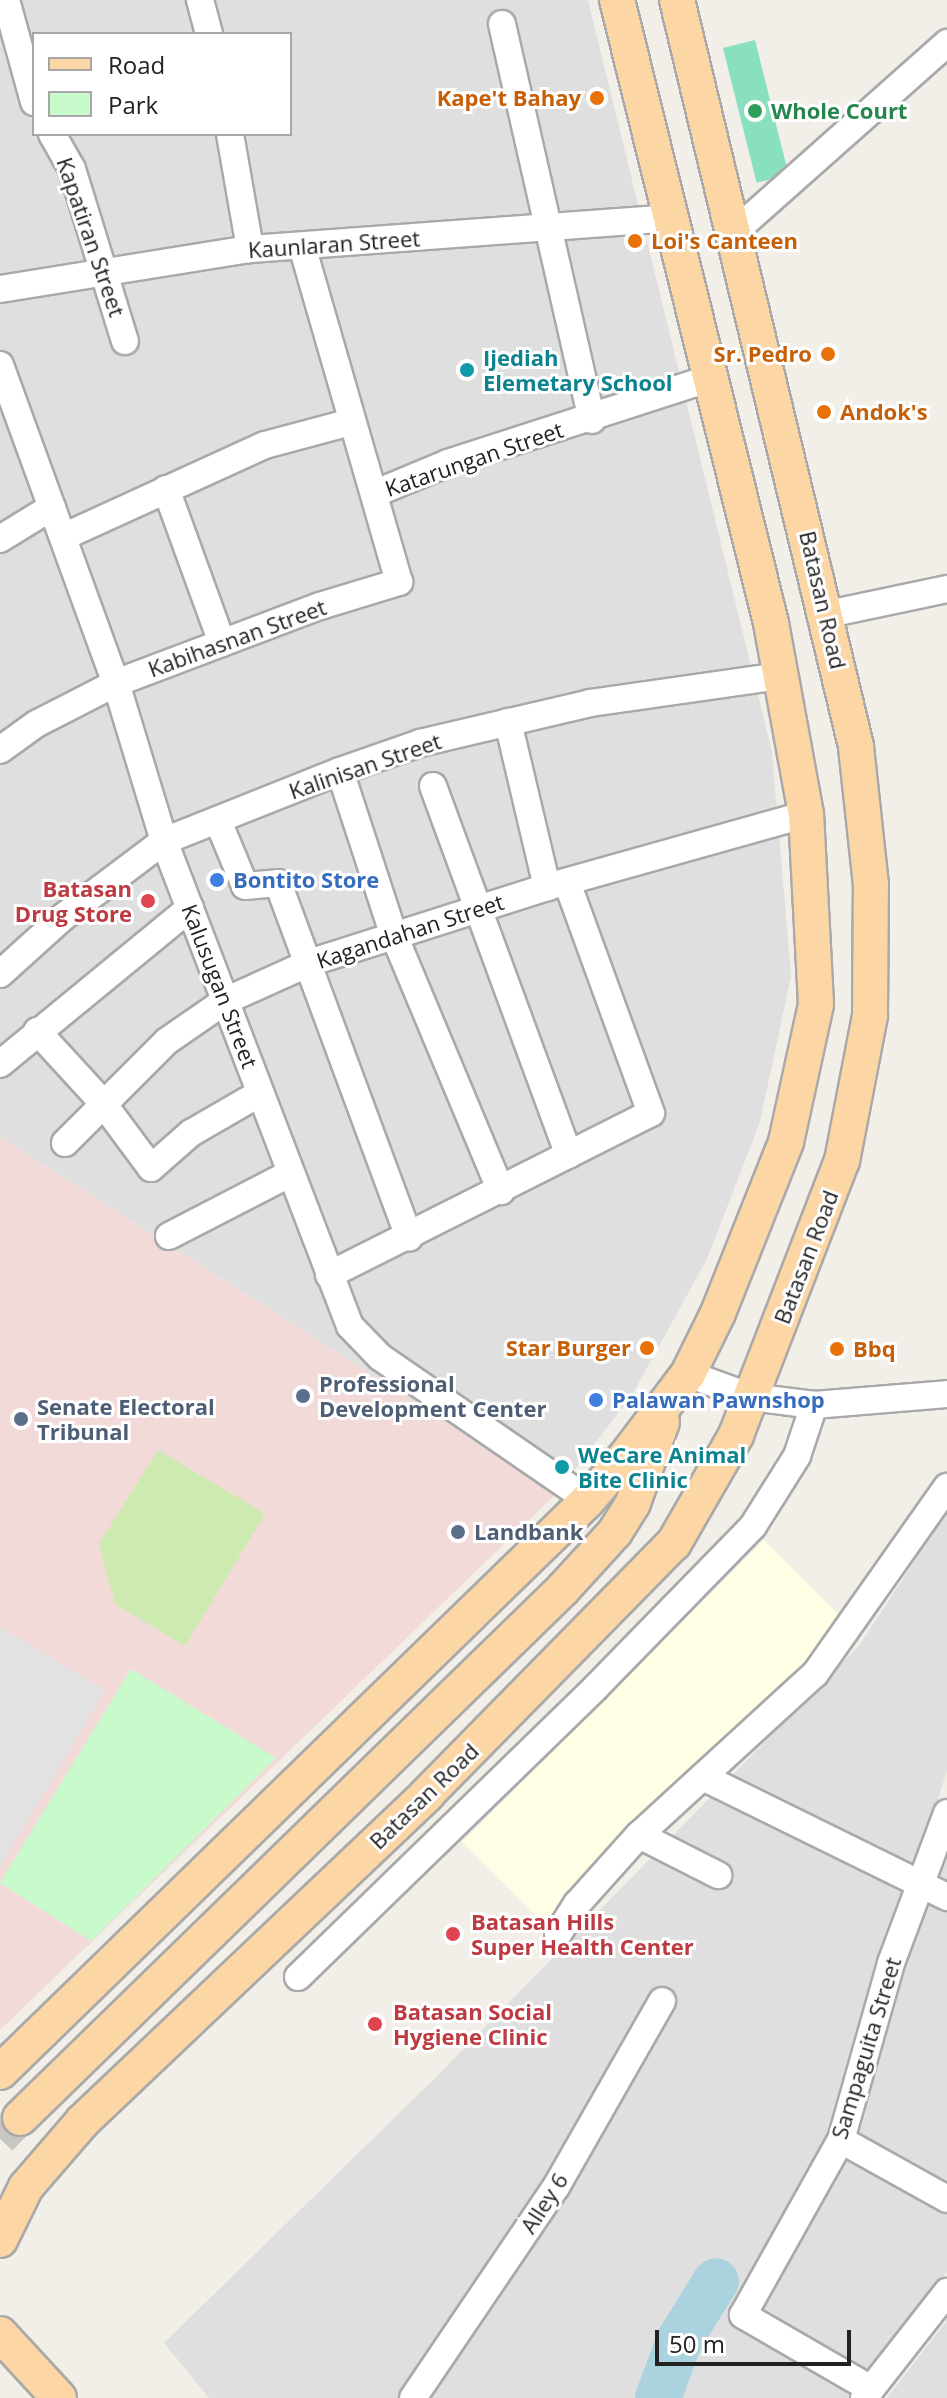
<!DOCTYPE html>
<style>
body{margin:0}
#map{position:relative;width:947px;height:2398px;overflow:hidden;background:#f2efe9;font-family:"Open Sans",sans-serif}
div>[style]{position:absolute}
.residential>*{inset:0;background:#e0dfdf}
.commercial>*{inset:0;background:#f2dad9}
.education>*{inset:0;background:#ffffe5;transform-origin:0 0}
.grass>*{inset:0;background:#cdebb0}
.park>*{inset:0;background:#c8facc}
.pitch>*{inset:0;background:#88e0be;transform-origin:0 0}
.parking>*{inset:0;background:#e2e2e2}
.river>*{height:46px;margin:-23px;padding:0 23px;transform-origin:23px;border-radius:23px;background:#aad3df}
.major-tunnel>*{height:34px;margin-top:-17px;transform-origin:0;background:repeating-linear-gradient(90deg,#c8c6c1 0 34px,transparent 0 51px)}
.roads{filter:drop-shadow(2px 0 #a9a9a9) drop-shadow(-2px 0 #a9a9a9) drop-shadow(0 2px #a9a9a9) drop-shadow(0 -2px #a9a9a9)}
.minor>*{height:26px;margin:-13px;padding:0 13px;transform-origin:13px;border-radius:13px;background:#fff}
.major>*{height:34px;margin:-17px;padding:0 17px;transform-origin:17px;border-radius:17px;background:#fcd6a4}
.dots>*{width:22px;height:22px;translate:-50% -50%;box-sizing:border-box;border:4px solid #fff;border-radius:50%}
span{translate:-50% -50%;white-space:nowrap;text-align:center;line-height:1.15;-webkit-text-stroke:6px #fff;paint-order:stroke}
.food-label{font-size:22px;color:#c56008;font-weight:700}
.right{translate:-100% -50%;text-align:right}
.left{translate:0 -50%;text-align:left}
.leisure-label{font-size:22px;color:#27864d;font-weight:700}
.street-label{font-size:22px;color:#222}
.culture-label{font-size:22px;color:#0d838f;font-weight:700}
.shop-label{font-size:22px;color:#366cbe;font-weight:700}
.health-label{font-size:22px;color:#be3a42;font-weight:700}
.service-label{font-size:22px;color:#4e5e75;font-weight:700}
.legend{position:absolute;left:32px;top:32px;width:260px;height:104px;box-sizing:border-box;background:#fff;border:2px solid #a7a7a7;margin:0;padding:10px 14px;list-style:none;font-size:24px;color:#222}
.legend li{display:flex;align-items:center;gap:16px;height:40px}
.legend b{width:40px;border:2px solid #a7a7a7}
.scale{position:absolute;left:655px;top:2330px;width:196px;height:36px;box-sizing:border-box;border:4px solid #222;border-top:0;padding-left:10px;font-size:24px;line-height:28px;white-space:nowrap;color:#222;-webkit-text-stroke:6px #fff;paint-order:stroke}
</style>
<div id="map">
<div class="residential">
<div style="clip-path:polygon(evenodd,0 0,588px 0,772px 752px,791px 976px,760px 1122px,707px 1259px,632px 1395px,557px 1493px,0 1137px,0 0,34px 34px,290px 34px,290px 134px,34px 134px,34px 34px)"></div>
<div style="clip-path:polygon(947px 1511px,947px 1771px,825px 2145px,947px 2212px,947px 2272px,848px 2398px,209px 2398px,164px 2343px,435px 2078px,859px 1646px)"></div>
<div style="clip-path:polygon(947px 1849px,947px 2190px,848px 2133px)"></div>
<div style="clip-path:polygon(947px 2320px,947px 2398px,887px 2398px)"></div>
</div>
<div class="commercial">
<div style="clip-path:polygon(0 1137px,557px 1493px,0 2030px)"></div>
</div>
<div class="education">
<div style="left:764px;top:1540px;width:115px;height:427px;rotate:45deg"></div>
</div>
<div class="grass">
<div style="clip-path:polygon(158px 1450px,265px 1514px,185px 1646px,115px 1604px,99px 1544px)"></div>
</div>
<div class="park">
<div style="clip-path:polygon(131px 1669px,276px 1758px,91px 1941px,0 1883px)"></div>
</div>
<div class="pitch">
<div style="left:755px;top:40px;width:139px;height:33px;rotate:76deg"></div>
</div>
<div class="parking">
<div style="clip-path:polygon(0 1627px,105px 1690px,0 1866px)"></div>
</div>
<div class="river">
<div style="left:658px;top:2398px;width:63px;rotate:-69.6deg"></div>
<div style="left:680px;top:2339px;width:68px;rotate:-58.2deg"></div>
</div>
<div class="major-tunnel">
<div style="left:0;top:2139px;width:29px;rotate:-46deg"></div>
</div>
<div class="roads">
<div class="minor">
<div style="left:6px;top:0;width:106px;rotate:74.6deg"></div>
<div style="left:200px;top:0;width:35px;rotate:75deg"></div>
<div style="left:502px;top:24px;width:406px;rotate:77.2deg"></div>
<div style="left:52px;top:134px;width:40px;rotate:60.3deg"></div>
<div style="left:72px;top:169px;width:180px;rotate:72.9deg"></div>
<div style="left:230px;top:134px;width:117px;rotate:80.1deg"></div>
<div style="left:732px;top:234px;width:288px;rotate:-41.6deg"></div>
<div style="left:0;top:289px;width:253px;rotate:-9.1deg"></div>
<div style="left:250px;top:249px;width:421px;rotate:-4.2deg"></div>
<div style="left:0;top:365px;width:338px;rotate:70deg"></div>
<div style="left:116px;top:683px;width:165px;rotate:73.1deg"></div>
<div style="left:164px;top:841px;width:519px;rotate:69.02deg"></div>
<div style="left:350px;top:1326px;width:43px;rotate:45.9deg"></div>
<div style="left:380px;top:1357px;width:252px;rotate:34.5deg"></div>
<div style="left:166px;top:489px;width:164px;rotate:70deg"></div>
<div style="left:376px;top:493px;width:78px;rotate:-22.6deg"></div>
<div style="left:448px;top:463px;width:276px;rotate:-17.9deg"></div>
<div style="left:63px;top:537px;width:222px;rotate:-24.5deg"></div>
<div style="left:265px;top:445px;width:89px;rotate:-15deg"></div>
<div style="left:0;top:539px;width:61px;rotate:-31.6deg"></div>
<div style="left:828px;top:614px;width:122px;rotate:-11.9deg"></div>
<div style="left:508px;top:722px;width:170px;rotate:76.7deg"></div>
<div style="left:0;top:750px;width:44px;rotate:-35.8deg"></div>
<div style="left:36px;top:724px;width:90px;rotate:-27.1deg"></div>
<div style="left:116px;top:683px;width:218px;rotate:-20.7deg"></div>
<div style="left:320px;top:606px;width:83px;rotate:-16.9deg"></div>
<div style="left:399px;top:582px;width:350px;rotate:-106.1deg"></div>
<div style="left:340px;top:771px;width:170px;rotate:71.9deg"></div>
<div style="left:393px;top:933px;width:280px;rotate:67.3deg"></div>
<div style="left:433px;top:786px;width:393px;rotate:69.8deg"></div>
<div style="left:218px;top:821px;width:70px;rotate:67.4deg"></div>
<div style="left:245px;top:886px;width:33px;rotate:-5deg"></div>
<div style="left:278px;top:883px;width:378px;rotate:69.7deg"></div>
<div style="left:0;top:974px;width:85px;rotate:-42.1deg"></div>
<div style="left:63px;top:917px;width:126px;rotate:-37deg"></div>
<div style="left:164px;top:841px;width:189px;rotate:-21.7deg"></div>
<div style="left:340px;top:771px;width:85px;rotate:-19.3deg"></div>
<div style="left:420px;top:743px;width:175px;rotate:-13.2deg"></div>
<div style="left:590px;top:703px;width:192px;rotate:-8.1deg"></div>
<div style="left:37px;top:1031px;width:96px;rotate:47.5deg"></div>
<div style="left:102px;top:1102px;width:82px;rotate:53.4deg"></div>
<div style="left:151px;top:1168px;width:53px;rotate:-41.2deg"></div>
<div style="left:191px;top:1133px;width:80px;rotate:-30.1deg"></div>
<div style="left:0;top:1064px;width:246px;rotate:-39.4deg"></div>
<div style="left:65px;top:1143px;width:144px;rotate:-45deg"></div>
<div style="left:167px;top:1041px;width:70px;rotate:-34.6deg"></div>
<div style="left:225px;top:1001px;width:92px;rotate:-24.3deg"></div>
<div style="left:309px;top:963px;width:250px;rotate:-17.7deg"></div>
<div style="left:547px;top:887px;width:269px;rotate:-15.7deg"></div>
<div style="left:169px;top:1236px;width:137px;rotate:-27.3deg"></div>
<div style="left:329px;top:1275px;width:360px;rotate:-26.7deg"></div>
<div style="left:651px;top:1113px;width:246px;rotate:-110deg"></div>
<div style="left:688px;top:1374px;width:67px;rotate:20.1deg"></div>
<div style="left:751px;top:1397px;width:64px;rotate:7.2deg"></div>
<div style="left:814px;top:1405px;width:133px;rotate:-4.7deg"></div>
<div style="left:705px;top:1778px;width:270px;rotate:26.2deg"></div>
<div style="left:639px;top:1835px;width:89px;rotate:26.9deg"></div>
<div style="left:558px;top:1934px;width:36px;rotate:-58deg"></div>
<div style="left:577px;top:1904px;width:93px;rotate:-48.1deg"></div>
<div style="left:639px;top:1835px;width:239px;rotate:-42.5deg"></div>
<div style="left:815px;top:1674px;width:229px;rotate:-54.8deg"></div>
<div style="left:298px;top:1977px;width:416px;rotate:-44.2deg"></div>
<div style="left:596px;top:1687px;width:225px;rotate:-45.7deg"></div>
<div style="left:753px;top:1526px;width:83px;rotate:-57.8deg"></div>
<div style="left:797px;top:1456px;width:54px;rotate:-71.6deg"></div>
<div style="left:841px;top:2140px;width:121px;rotate:29.1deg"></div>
<div style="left:871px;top:2389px;width:148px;rotate:-150deg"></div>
<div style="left:743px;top:2315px;width:201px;rotate:-60.8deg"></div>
<div style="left:841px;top:2140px;width:184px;rotate:-74.2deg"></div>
<div style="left:891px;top:1963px;width:160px;rotate:-69.5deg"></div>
<div style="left:413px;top:2398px;width:255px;rotate:-55.9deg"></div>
<div style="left:556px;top:2187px;width:214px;rotate:-60.3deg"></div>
<div style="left:864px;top:2398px;width:135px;rotate:-51.9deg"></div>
</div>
<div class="major">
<div style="left:0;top:2072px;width:820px;rotate:-44.21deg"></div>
<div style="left:588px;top:1500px;width:58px;rotate:-49.2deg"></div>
<div style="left:626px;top:1456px;width:103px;rotate:-52.9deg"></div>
<div style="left:688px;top:1374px;width:68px;rotate:-63.8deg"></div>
<div style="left:718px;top:1313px;width:184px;rotate:-68.3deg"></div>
<div style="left:786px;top:1142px;width:141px;rotate:-77.7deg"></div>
<div style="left:816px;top:1004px;width:190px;rotate:-93deg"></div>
<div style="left:806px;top:814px;width:194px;rotate:-100.4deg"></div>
<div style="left:771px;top:623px;width:642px;rotate:-103.88deg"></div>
<div style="left:20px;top:2118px;width:758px;rotate:-44.25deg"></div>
<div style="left:563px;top:1589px;width:77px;rotate:-47.6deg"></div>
<div style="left:615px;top:1532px;width:34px;rotate:-58deg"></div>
<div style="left:633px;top:1503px;width:86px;rotate:-70.3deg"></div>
<div style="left:0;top:2240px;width:59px;rotate:-63.9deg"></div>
<div style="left:26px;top:2187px;width:87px;rotate:-49.2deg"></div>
<div style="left:83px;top:2121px;width:475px;rotate:-43.5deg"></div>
<div style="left:427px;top:1794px;width:352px;rotate:-45.5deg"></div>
<div style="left:674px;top:1543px;width:125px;rotate:-60.1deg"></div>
<div style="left:736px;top:1435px;width:294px;rotate:-68.9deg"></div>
<div style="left:842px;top:1161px;width:149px;rotate:-79.1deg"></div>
<div style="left:870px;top:1015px;width:130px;rotate:-89.6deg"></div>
<div style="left:871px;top:885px;width:140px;rotate:-96.2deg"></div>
<div style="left:856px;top:746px;width:767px;rotate:-103.49deg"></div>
<div style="left:0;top:2334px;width:87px;rotate:47.3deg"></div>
</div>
</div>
<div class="dots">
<div style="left:597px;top:98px;background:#e8710a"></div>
<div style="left:755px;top:111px;background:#2e9e5b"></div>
<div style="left:635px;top:241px;background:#e8710a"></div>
<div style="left:828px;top:354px;background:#e8710a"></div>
<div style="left:467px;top:370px;background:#0f9aa8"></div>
<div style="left:824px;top:412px;background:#e8710a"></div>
<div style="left:217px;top:880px;background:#3f7fe0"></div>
<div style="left:148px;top:901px;background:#e0444e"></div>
<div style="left:647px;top:1348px;background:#e8710a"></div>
<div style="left:837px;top:1349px;background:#e8710a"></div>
<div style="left:303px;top:1396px;background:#5c6f8a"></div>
<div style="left:596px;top:1400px;background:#3f7fe0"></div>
<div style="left:21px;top:1419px;background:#5c6f8a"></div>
<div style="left:562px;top:1467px;background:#0f9aa8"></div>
<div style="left:458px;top:1532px;background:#5c6f8a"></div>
<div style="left:453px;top:1934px;background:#e0444e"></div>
<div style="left:375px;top:2024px;background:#e0444e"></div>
</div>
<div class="food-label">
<span class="right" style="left:581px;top:98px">Kape't Bahay</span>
<span class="left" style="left:651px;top:241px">Loi's Canteen</span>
<span class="right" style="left:812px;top:354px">Sr. Pedro</span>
<span class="left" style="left:840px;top:412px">Andok's</span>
<span class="right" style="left:631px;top:1348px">Star Burger</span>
<span class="left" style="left:853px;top:1349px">Bbq</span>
</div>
<div class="leisure-label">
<span class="left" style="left:771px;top:111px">Whole Court</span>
</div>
<div class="street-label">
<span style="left:91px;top:237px;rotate:71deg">Kapatiran Street</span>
<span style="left:334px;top:244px;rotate:-4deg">Kaunlaran Street</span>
<span style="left:474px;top:459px;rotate:-19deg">Katarungan Street</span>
<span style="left:823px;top:600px;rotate:77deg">Batasan Road</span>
<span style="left:237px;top:638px;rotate:-20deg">Kabihasnan Street</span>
<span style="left:365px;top:766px;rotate:-19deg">Kalinisan Street</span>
<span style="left:410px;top:931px;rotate:-18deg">Kagandahan Street</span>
<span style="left:220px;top:986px;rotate:69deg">Kalusugan Street</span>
<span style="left:806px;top:1257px;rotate:-69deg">Batasan Road</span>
<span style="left:424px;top:1796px;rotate:-44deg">Batasan Road</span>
<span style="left:866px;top:2048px;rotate:-73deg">Sampaguita Street</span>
<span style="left:544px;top:2203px;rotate:-57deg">Alley 6</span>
</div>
<div class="culture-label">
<span class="left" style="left:483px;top:370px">Ijediah<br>Elemetary School</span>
<span class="left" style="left:578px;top:1467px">WeCare Animal<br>Bite Clinic</span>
</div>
<div class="shop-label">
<span class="left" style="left:233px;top:880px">Bontito Store</span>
<span class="left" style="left:612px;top:1400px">Palawan Pawnshop</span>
</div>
<div class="health-label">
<span class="right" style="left:132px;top:901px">Batasan<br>Drug Store</span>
<span class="left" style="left:471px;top:1934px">Batasan Hills<br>Super Health Center</span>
<span class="left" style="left:393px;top:2024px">Batasan Social<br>Hygiene Clinic</span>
</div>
<div class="service-label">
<span class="left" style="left:319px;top:1396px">Professional<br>Development Center</span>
<span class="left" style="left:37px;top:1419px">Senate Electoral<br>Tribunal</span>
<span class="left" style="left:474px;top:1532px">Landbank</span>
</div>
<ul class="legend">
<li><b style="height:10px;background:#fcd6a4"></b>Road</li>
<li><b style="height:22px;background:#c8facc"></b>Park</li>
</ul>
<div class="scale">50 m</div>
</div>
